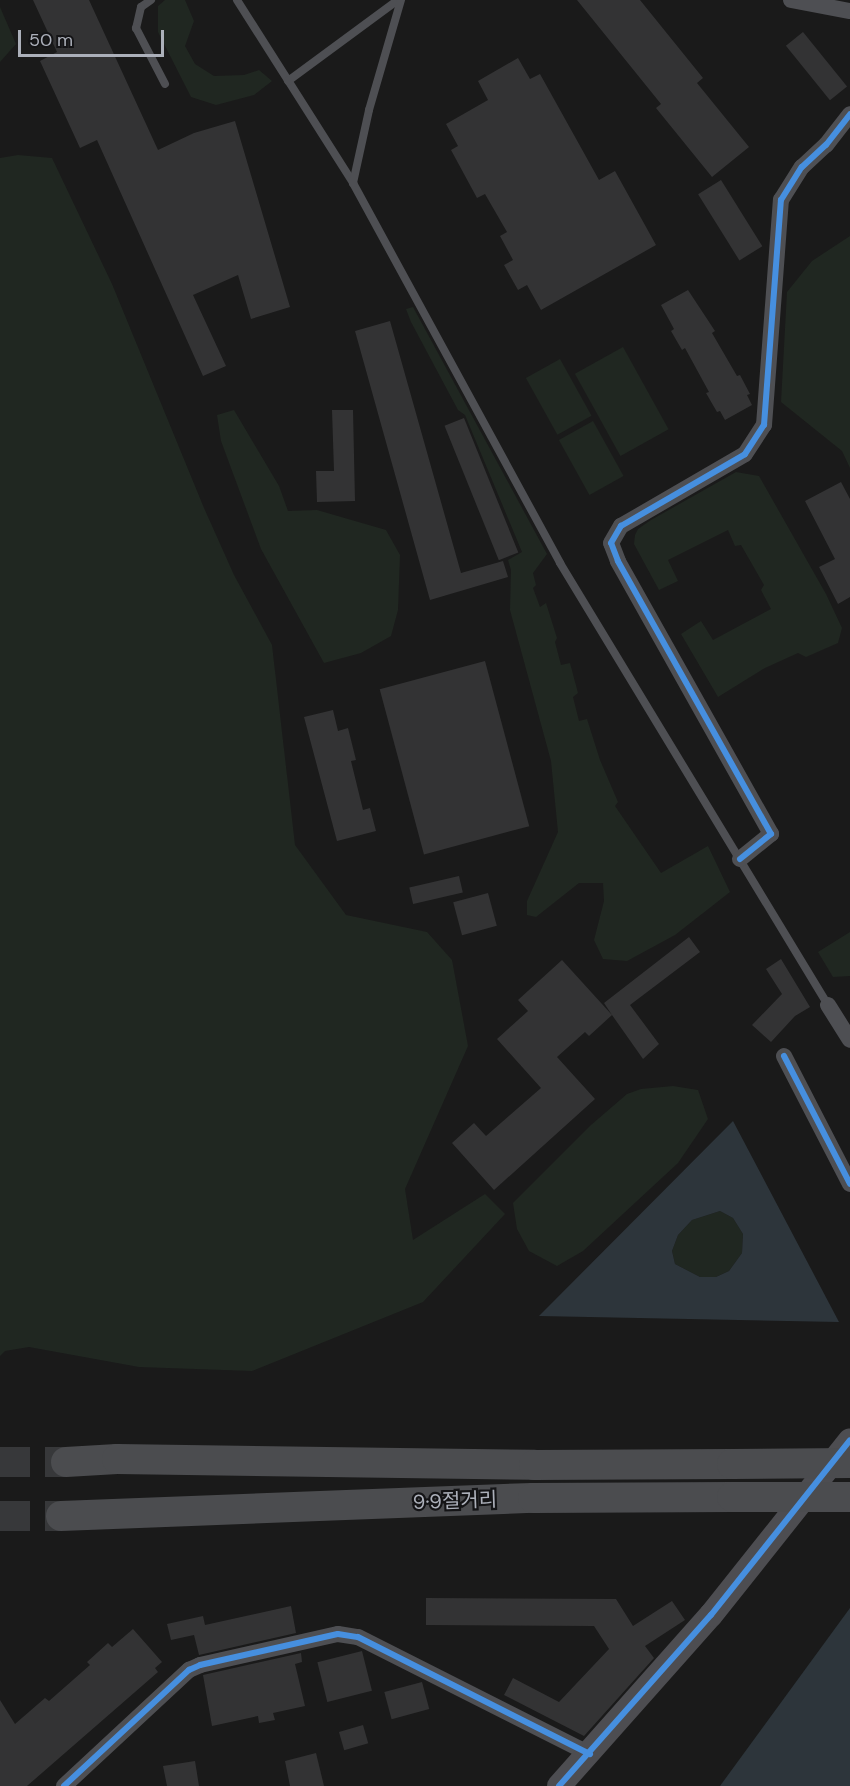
<!DOCTYPE html>
<meta charset="utf-8">
<style>
body{margin:0}
#map{position:relative;width:850px;height:1786px;overflow:hidden;background:#1a1a1a;font-family:"DM Sans","Noto Sans KR",sans-serif}
div>[style]{position:absolute}
.green>*{inset:0;background:#202721;transform-origin:0 0}
.water>*{inset:0;background:#2d353b}
.building>*{inset:0;background:#333334;transform-origin:0 0}
.highway-tunnel>*{height:30px;margin-top:-15px;transform-origin:0;background:repeating-linear-gradient(90deg,#37383a 0 30px,transparent 0 45px)}
.lane>*{height:8px;margin:-4px;padding:0 4px;transform-origin:4px;border-radius:4px;background:#4e4f53}
.street>*{height:16px;margin:-8px;padding:0 8px;transform-origin:8px;border-radius:8px;background:#4e4f53}
.secondary>*{height:24px;margin:-12px;padding:0 12px;transform-origin:12px;border-radius:12px;background:#4d4d51}
.highway>*{height:30px;margin:-15px;padding:0 15px;transform-origin:15px;border-radius:15px;background:#4b4c4f}
.highway-bridge>*{height:30px;margin:-15px;padding:0 15px;transform-origin:15px;border-radius:15px;background:#4b4c4f}
.cycleway>*{height:6px;margin:-3px;padding:0 3px;transform-origin:3px;border-radius:3px;background:#468fdf}
span{translate:-50% -50%;white-space:nowrap;text-align:center;line-height:1.15;-webkit-text-stroke:4.5px #141416;paint-order:stroke}
.street-label{font-size:20px;color:#acb0ba}
.scale{position:absolute;left:18px;top:30px;width:146px;height:27px;box-sizing:border-box;border:3px solid #acb0ba;border-top:0;padding-left:8px;font-size:18px;line-height:21px;white-space:nowrap;color:#acb0ba;-webkit-text-stroke:4px #141416;paint-order:stroke}
</style>
<div id="map">
<div class="green">
<div style="clip-path:polygon(165px 0,185px 0,194px 21px,185px 46px,195px 64px,214px 76px,244px 75px,259px 70px,272px 81px,254px 95px,216px 105px,191px 97px,158px 32px,158px 6px)"></div>
<div style="clip-path:polygon(0 7px,16px 44px,0 62px)"></div>
<div style="clip-path:polygon(18px 155px,52px 158px,112px 284px,204px 508px,234px 575px,272px 645px,295px 845px,346px 915px,427px 932px,452px 960px,468px 1046px,405px 1189px,413px 1240px,485px 1194px,505px 1214px,423px 1302px,252px 1371px,139px 1367px,29px 1347px,5px 1351px,0 1356px,0 158px)"></div>
<div style="clip-path:polygon(850px 236px,850px 468px,842px 451px,781px 402px,787px 292px,812px 261px)"></div>
<div style="clip-path:polygon(413px 307px,547px 554px,533px 573px,536px 585px,533px 588px,540px 607px,546px 603px,557px 638px,555px 642px,561px 665px,570px 663px,578px 693px,573px 697px,579px 721px,587px 719px,600px 760px,618px 802px,615px 806px,661px 873px,708px 846px,730px 892px,675px 935px,627px 961px,603px 959px,594px 940px,604px 901px,603px 883px,579px 883px,536px 917px,527px 915px,527px 901px,558px 832px,551px 761px,510px 610px,511px 570px,508px 560px,522px 552px,465px 415px,458px 410px,411px 322px,406px 309px)"></div>
<div style="left:623px;top:347px;width:94px;height:55px;rotate:61deg"></div>
<div style="left:560px;top:359px;width:65px;height:39px;rotate:61deg"></div>
<div style="clip-path:polygon(234px 410px,279px 486px,288px 511px,317px 510px,386px 530px,400px 555px,398px 610px,391px 636px,361px 653px,324px 663px,261px 549px,221px 441px,217px 415px)"></div>
<div style="left:593px;top:421px;width:63px;height:39px;rotate:61deg"></div>
<div style="clip-path:polygon(736px 472px,759px 476px,826px 594px,842px 628px,838px 643px,806px 657px,798px 653px,765px 668px,718px 697px,681px 634px,701px 621px,713px 640px,771px 609px,761px 590px,764px 585px,741px 545px,735px 546px,728px 530px,668px 560px,678px 581px,659px 590px,634px 544px,635px 535px,638px 529px,651px 520px)"></div>
<div style="clip-path:polygon(850px 932px,850px 976px,833px 977px,818px 952px)"></div>
<div style="clip-path:polygon(673px 1086px,698px 1090px,708px 1119px,678px 1163px,583px 1251px,557px 1266px,529px 1251px,517px 1229px,513px 1203px,591px 1125px,627px 1094px,641px 1089px)"></div>
<div style="clip-path:polygon(720px 1211px,733px 1218px,743px 1234px,742px 1253px,729px 1271px,716px 1277px,700px 1277px,675px 1264px,672px 1251px,678px 1235px,692px 1220px)"></div>
</div>
<div class="water">
<div style="clip-path:polygon(evenodd,733px 1121px,839px 1322px,539px 1316px,733px 1121px,720px 1211px,733px 1218px,743px 1234px,742px 1253px,729px 1271px,716px 1277px,700px 1277px,675px 1264px,672px 1251px,678px 1235px,692px 1220px,720px 1211px)"></div>
<div style="clip-path:polygon(850px 1608px,850px 1786px,720px 1786px)"></div>
</div>
<div class="building">
<div style="clip-path:polygon(33px 0,89px 0,158px 150px,194px 133px,235px 121px,290px 307px,251px 319px,238px 275px,193px 295px,226px 366px,203px 376px,97px 140px,80px 148px,40px 61px,57px 52px)"></div>
<div style="clip-path:polygon(577px 0,640px 0,703px 78px,697px 83px,749px 147px,712px 177px,656px 108px,661px 104px)"></div>
<div style="left:803px;top:32px;width:70px;height:22px;rotate:51deg"></div>
<div style="clip-path:polygon(518px 58px,530px 79px,540px 74px,599px 180px,615px 171px,656px 245px,541px 310px,527px 285px,518px 290px,504px 265px,513px 260px,500px 236px,507px 232px,485px 194px,477px 198px,451px 150px,458px 146px,446px 124px,488px 100px,478px 81px)"></div>
<div style="left:721px;top:180px;width:78px;height:27px;rotate:58deg"></div>
<div style="clip-path:polygon(688px 290px,715px 331px,712px 333px,737px 376px,740px 375px,750px 394px,747px 395px,752px 405px,725px 420px,720px 411px,717px 412px,706px 393px,709px 392px,685px 348px,682px 350px,671px 331px,674px 329px,661px 305px)"></div>
<div style="clip-path:polygon(390px 321px,461px 573px,503px 561px,508px 577px,430px 600px,355px 331px)"></div>
<div style="clip-path:polygon(332px 410px,353px 410px,355px 501px,317px 502px,316px 471px,334px 471px)"></div>
<div style="left:464px;top:418px;width:145px;height:21px;rotate:68deg"></div>
<div style="clip-path:polygon(841px 482px,850px 499px,850px 597px,838px 604px,819px 567px,835px 559px,805px 501px)"></div>
<div style="left:485px;top:661px;width:171px;height:109px;rotate:75deg"></div>
<div style="clip-path:polygon(333px 710px,338px 731px,348px 728px,356px 760px,351px 761px,363px 810px,370px 808px,376px 831px,337px 841px,304px 717px)"></div>
<div style="left:459px;top:876px;width:17px;height:51px;rotate:77deg"></div>
<div style="left:488px;top:893px;width:34px;height:36px;rotate:75deg"></div>
<div style="clip-path:polygon(689px 937px,700px 952px,630px 1005px,659px 1044px,643px 1059px,612px 1015px,589px 1036px,585px 1032px,557px 1057px,595px 1099px,494px 1190px,452px 1143px,474px 1123px,486px 1136px,541px 1088px,497px 1039px,528px 1011px,518px 1000px,562px 960px,612px 1015px,604px 1003px)"></div>
<div style="clip-path:polygon(781px 959px,810px 1007px,795px 1016px,771px 1042px,752px 1025px,782px 994px,766px 969px)"></div>
<div style="clip-path:polygon(426px 1598px,616px 1599px,633px 1626px,672px 1601px,685px 1620px,645px 1646px,654px 1658px,584px 1736px,504px 1695px,513px 1678px,559px 1702px,609px 1649px,594px 1626px,426px 1625px)"></div>
<div style="clip-path:polygon(291px 1606px,296px 1633px,199px 1655px,194px 1635px,171px 1640px,167px 1624px,203px 1616px,205px 1625px)"></div>
<div style="clip-path:polygon(133px 1629px,162px 1662px,155px 1668px,158px 1672px,27px 1786px,0 1786px,0 1700px,15px 1724px,45px 1698px,49px 1701px,90px 1665px,87px 1662px,108px 1643px,112px 1647px)"></div>
<div style="left:362px;top:1651px;width:41px;height:46px;rotate:76deg"></div>
<div style="clip-path:polygon(301px 1653px,302px 1662px,295px 1664px,305px 1706px,273px 1713px,275px 1720px,259px 1723px,258px 1716px,212px 1726px,203px 1675px)"></div>
<div style="left:422px;top:1682px;width:28px;height:39px;rotate:75deg"></div>
<div style="left:363px;top:1725px;width:19px;height:25px;rotate:74deg"></div>
<div style="clip-path:polygon(316px 1753px,324px 1786px,290px 1786px,285px 1761px)"></div>
<div style="clip-path:polygon(195px 1761px,199px 1786px,167px 1786px,163px 1766px)"></div>
</div>
<div class="highway-tunnel">
<div style="left:0;top:1462px;width:66px"></div>
<div style="left:0;top:1516px;width:61px"></div>
</div>
<div class="lane">
<div style="left:151px;top:0;width:12px;rotate:145deg"></div>
<div style="left:141px;top:7px;width:22px;rotate:103deg"></div>
<div style="left:136px;top:28px;width:63px;rotate:62.6deg"></div>
<div style="left:237px;top:0;width:217px;rotate:57.6deg"></div>
<div style="left:353px;top:183px;width:433px;rotate:61.4deg"></div>
<div style="left:560px;top:563px;width:517px;rotate:58.77deg"></div>
<div style="left:288px;top:81px;width:137px;rotate:-36.4deg"></div>
<div style="left:353px;top:183px;width:75px;rotate:-77.6deg"></div>
<div style="left:369px;top:110px;width:115px;rotate:-73.8deg"></div>
</div>
<div class="street">
<div style="left:791px;top:0;width:60px;rotate:10.6deg"></div>
<div style="left:740px;top:859px;width:40px;rotate:-39deg"></div>
<div style="left:771px;top:834px;width:313px;rotate:-119.3deg"></div>
<div style="left:618px;top:561px;width:19px;rotate:-111deg"></div>
<div style="left:611px;top:543px;width:20px;rotate:-60deg"></div>
<div style="left:621px;top:526px;width:143px;rotate:-30.1deg"></div>
<div style="left:745px;top:454px;width:35px;rotate:-57deg"></div>
<div style="left:764px;top:425px;width:226px;rotate:-85.7deg"></div>
<div style="left:781px;top:200px;width:39px;rotate:-58deg"></div>
<div style="left:802px;top:167px;width:33px;rotate:-43deg"></div>
<div style="left:826px;top:145px;width:39px;rotate:-52deg"></div>
<div style="left:828px;top:1005px;width:41px;rotate:57.8deg"></div>
<div style="left:784px;top:1056px;width:144px;rotate:62.7deg"></div>
<div style="left:64px;top:1786px;width:171px;rotate:-42.9deg"></div>
<div style="left:189px;top:1670px;width:12px;rotate:-24deg"></div>
<div style="left:200px;top:1665px;width:141px;rotate:-12.7deg"></div>
<div style="left:338px;top:1634px;width:20px;rotate:9deg"></div>
<div style="left:358px;top:1637px;width:260px;rotate:26.8deg"></div>
</div>
<div class="secondary">
<div style="left:559px;top:1786px;width:229px;rotate:-48.4deg"></div>
<div style="left:711px;top:1615px;width:223px;rotate:-51.5deg"></div>
</div>
<div class="highway">
<div style="left:66px;top:1462px;width:51px;rotate:-3.4deg"></div>
<div style="left:117px;top:1459px;width:417px;rotate:0.8deg"></div>
<div style="left:534px;top:1465px;width:198px;rotate:-0.3deg"></div>
<div style="left:61px;top:1516px;width:472px;rotate:-2.2deg"></div>
<div style="left:533px;top:1498px;width:199px;rotate:-0.3deg"></div>
</div>
<div class="highway-bridge">
<div style="left:732px;top:1464px;width:118px;rotate:-0.5deg"></div>
<div style="left:732px;top:1497px;width:118px"></div>
</div>
<div class="cycleway">
<div style="left:740px;top:859px;width:40px;rotate:-39deg"></div>
<div style="left:771px;top:834px;width:313px;rotate:-119.3deg"></div>
<div style="left:618px;top:561px;width:19px;rotate:-111deg"></div>
<div style="left:611px;top:543px;width:20px;rotate:-60deg"></div>
<div style="left:621px;top:526px;width:143px;rotate:-30.1deg"></div>
<div style="left:745px;top:454px;width:35px;rotate:-57deg"></div>
<div style="left:764px;top:425px;width:226px;rotate:-85.7deg"></div>
<div style="left:781px;top:200px;width:39px;rotate:-58deg"></div>
<div style="left:802px;top:167px;width:33px;rotate:-43deg"></div>
<div style="left:826px;top:145px;width:39px;rotate:-52deg"></div>
<div style="left:784px;top:1056px;width:144px;rotate:62.7deg"></div>
<div style="left:64px;top:1786px;width:171px;rotate:-42.9deg"></div>
<div style="left:189px;top:1670px;width:12px;rotate:-24deg"></div>
<div style="left:200px;top:1665px;width:141px;rotate:-12.7deg"></div>
<div style="left:338px;top:1634px;width:20px;rotate:9deg"></div>
<div style="left:358px;top:1637px;width:260px;rotate:26.8deg"></div>
<div style="left:559px;top:1786px;width:229px;rotate:-48.4deg"></div>
<div style="left:711px;top:1615px;width:223px;rotate:-51.5deg"></div>
</div>
<div class="street-label">
<span style="left:455px;top:1501px;rotate:-2deg">9·9절거리</span>
</div>
<div class="scale">50 m</div>
</div>
